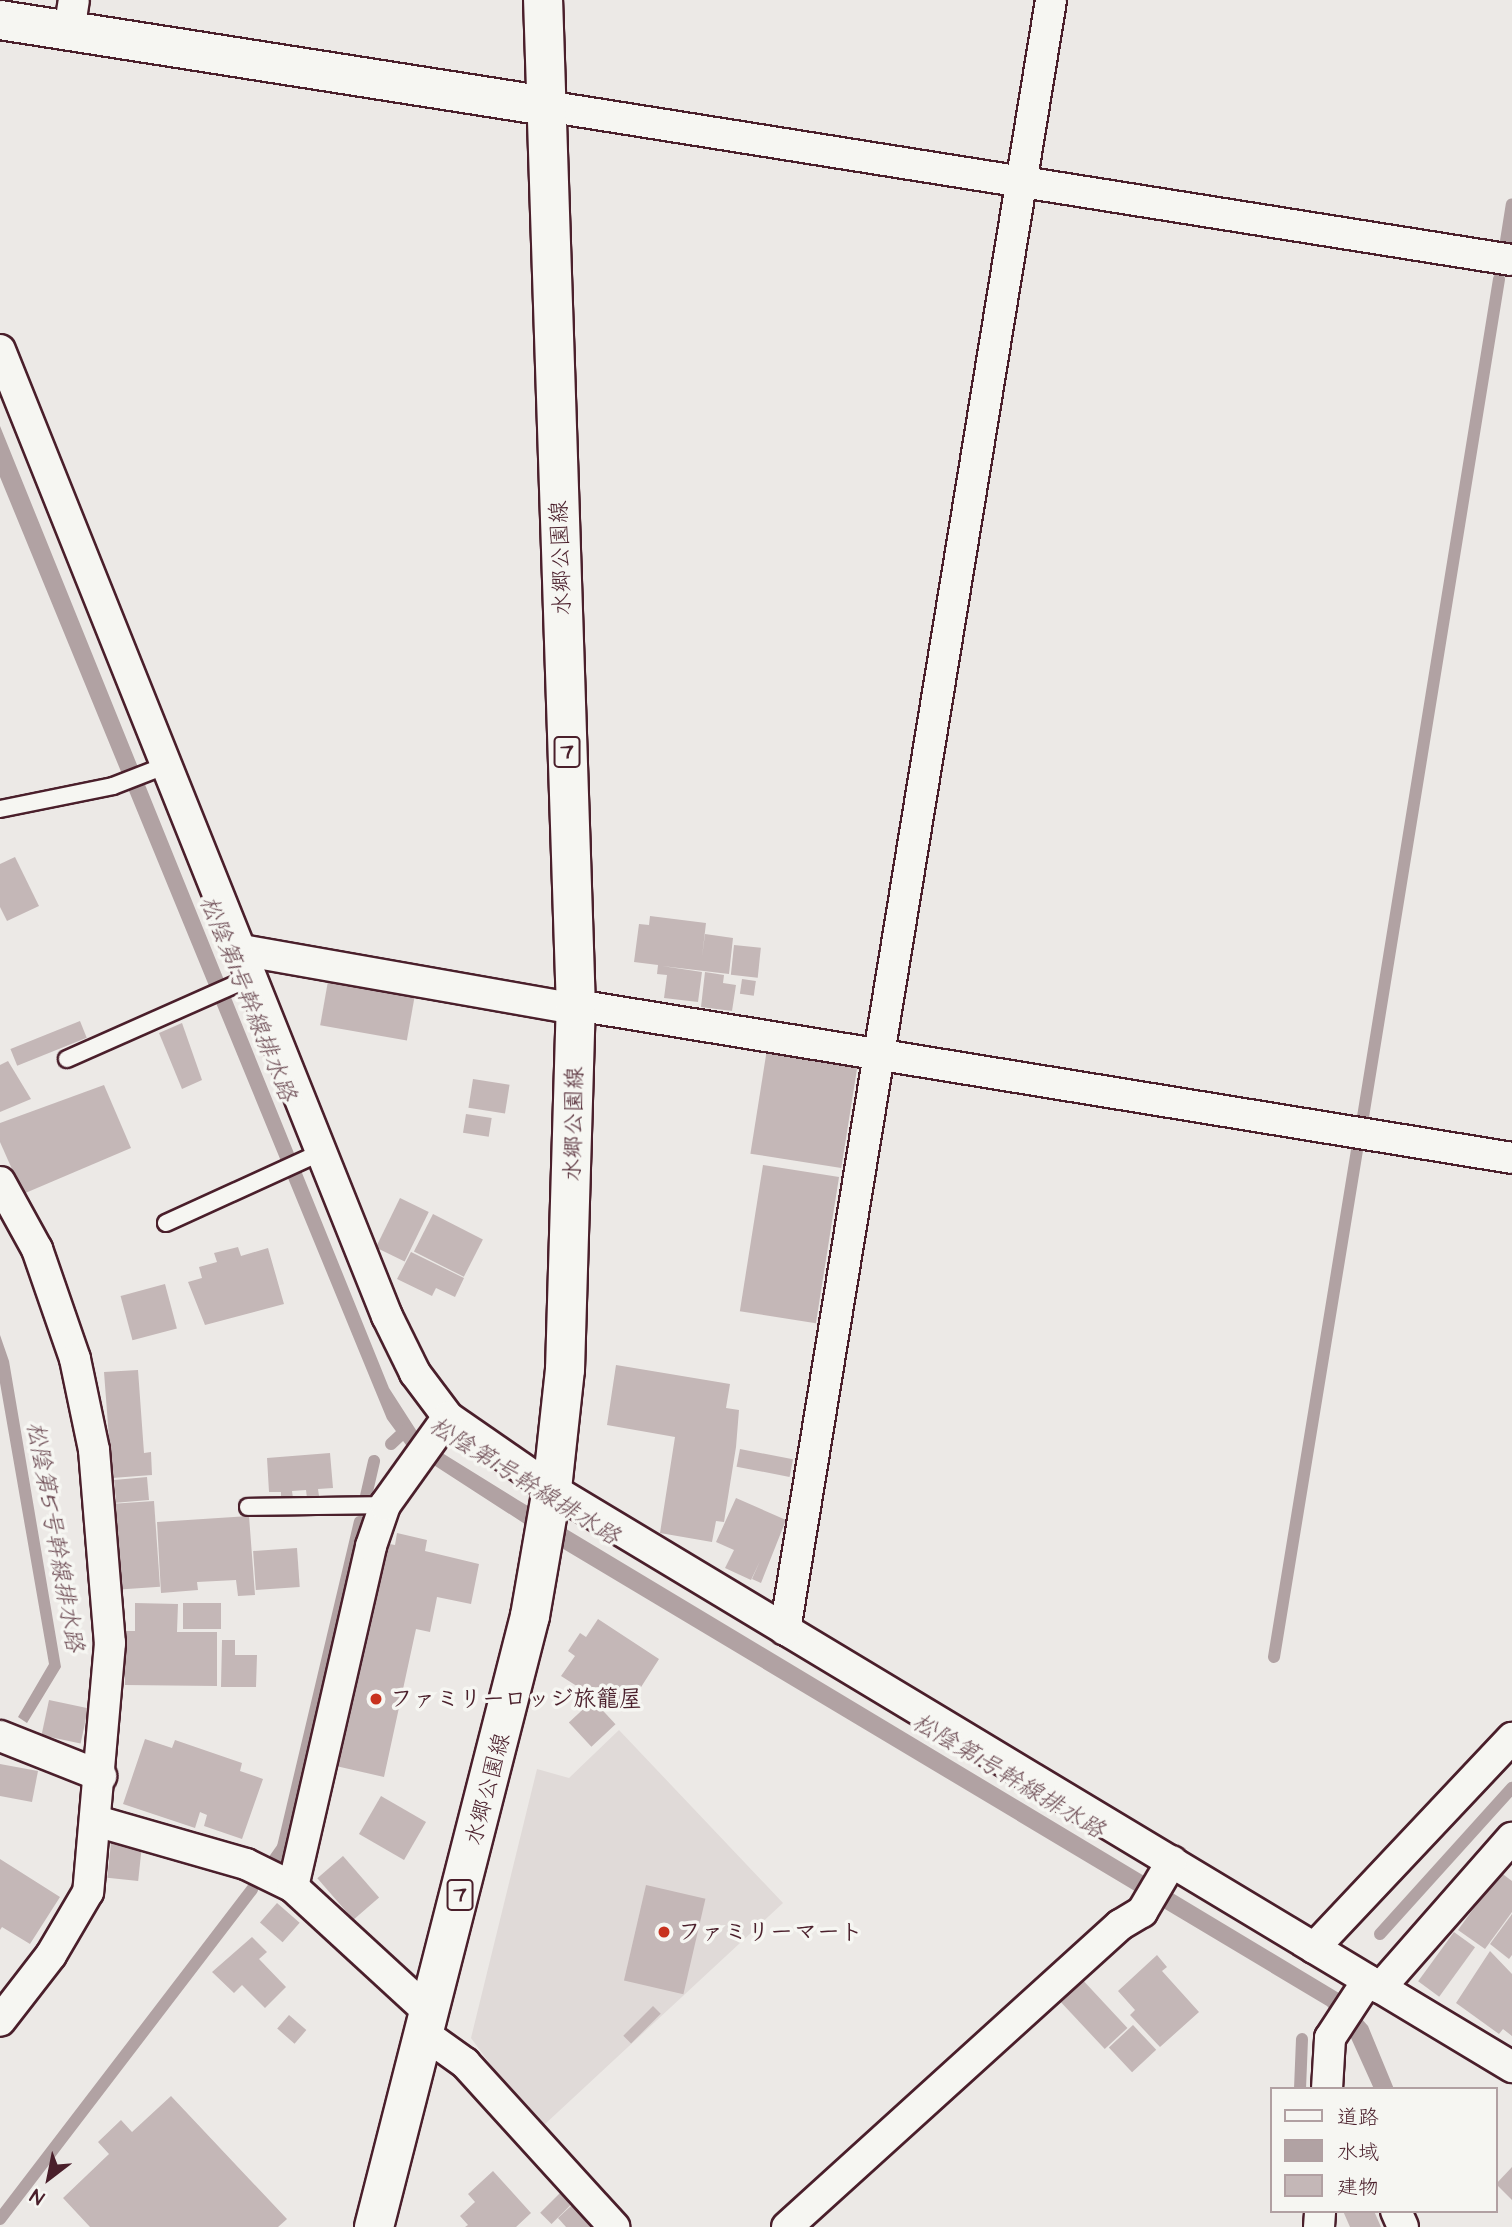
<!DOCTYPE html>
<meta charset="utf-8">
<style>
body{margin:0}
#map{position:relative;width:1512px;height:2227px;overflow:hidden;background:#ece9e6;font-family:"Architects Daughter","Klee One",sans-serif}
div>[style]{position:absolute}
.built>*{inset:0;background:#e0dad8}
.water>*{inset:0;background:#b1a2a3}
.stream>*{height:12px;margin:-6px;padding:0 6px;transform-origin:6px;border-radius:6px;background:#b1a2a3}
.building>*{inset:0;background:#c4b7b7;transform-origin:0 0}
.roads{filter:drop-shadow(2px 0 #4a1f2b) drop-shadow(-2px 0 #4a1f2b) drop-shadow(0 2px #4a1f2b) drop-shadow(0 -2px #4a1f2b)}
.lane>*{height:16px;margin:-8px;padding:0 8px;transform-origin:8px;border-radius:8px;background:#f6f6f2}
.street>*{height:30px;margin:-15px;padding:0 15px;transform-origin:15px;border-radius:15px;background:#f6f6f2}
.secondary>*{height:38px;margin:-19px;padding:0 19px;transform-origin:19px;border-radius:19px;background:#f6f6f2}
.primary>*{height:38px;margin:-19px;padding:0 19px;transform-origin:19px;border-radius:19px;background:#f6f6f2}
.dots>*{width:19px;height:19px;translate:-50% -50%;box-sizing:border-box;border:4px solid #f6f6f2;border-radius:50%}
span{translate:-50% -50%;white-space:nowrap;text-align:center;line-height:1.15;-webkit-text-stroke:7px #f6f6f2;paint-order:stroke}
.shield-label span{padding:2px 5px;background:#f6f6f2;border:2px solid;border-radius:5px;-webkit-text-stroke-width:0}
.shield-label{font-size:21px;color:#4a1f2b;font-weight:700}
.street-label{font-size:23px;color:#4a1f2b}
.poi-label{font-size:23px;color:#4a1f2b;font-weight:700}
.left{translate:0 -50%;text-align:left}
.water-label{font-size:24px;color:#6e4d55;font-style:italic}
.legend{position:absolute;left:1270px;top:2087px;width:228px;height:126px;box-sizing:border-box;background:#f6f6f2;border:2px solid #b1a0a2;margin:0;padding:9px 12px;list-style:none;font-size:21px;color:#4a1f2b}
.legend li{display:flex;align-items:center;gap:14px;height:35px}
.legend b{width:35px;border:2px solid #b1a0a2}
.north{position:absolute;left:14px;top:2143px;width:70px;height:70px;-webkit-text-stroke:5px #f6f6f2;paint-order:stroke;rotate:212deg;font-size:19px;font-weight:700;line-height:28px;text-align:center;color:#4a1f2b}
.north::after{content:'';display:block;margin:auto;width:24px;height:32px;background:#4a1f2b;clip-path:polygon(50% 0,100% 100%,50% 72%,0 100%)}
</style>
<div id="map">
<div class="built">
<div style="clip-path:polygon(619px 1730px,783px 1903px,544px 2125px,504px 2083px,471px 2038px,537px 1769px,569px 1778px)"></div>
</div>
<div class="water">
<div style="clip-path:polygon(0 426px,389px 1388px,416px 1430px,439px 1451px,518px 1500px,1339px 1993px,1368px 2026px,1394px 2089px,1374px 2089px,1346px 2027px,1327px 2006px,565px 1550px,409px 1449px,387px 1419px,375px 1390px,0 477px)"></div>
<div style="clip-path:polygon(0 1335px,9px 1361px,61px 1667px,27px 1723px,18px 1717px,49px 1664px,0 1383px)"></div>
</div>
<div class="stream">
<div style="left:1506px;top:241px;width:37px;rotate:-81deg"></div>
<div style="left:1363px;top:1117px;width:849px;rotate:-80.78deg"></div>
<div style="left:391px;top:1444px;width:21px;rotate:-43deg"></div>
<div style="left:366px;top:1496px;width:36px;rotate:-77deg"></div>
<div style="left:1274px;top:1657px;width:514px;rotate:-80.7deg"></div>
<div style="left:272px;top:1863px;width:19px;rotate:-55deg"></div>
<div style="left:283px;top:1847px;width:334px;rotate:-76.7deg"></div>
<div style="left:1380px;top:1934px;width:197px;rotate:-47.9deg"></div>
<div style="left:1300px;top:2089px;width:50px;rotate:-87.7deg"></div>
<div style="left:0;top:2219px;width:415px;rotate:-52.6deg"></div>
</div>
<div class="building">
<div style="clip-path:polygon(15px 857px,39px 906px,7px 921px,0 907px,0 864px)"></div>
<div style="clip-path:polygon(650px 916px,706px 923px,702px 957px,705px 934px,733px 938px,729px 974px,662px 966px,702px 972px,698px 1002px,664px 998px,667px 975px,657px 974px,658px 965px,634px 962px,639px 924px,649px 925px)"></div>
<div style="left:734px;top:945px;width:27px;height:30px;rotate:6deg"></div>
<div style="clip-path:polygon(705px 972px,724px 975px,723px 983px,736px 985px,732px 1011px,701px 1007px)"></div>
<div style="left:742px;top:979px;width:14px;height:15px;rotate:8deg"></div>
<div style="left:328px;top:981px;width:88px;height:45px;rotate:10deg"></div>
<div style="left:80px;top:1021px;width:18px;height:75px;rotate:68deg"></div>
<div style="clip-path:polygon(182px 1023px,202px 1080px,182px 1089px,159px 1033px)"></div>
<div style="left:767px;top:1049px;width:92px;height:106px;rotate:9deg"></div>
<div style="clip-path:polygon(8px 1061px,31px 1099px,0 1112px,0 1065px)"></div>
<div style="left:473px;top:1079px;width:37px;height:29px;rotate:9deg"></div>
<div style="clip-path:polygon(104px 1085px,131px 1148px,23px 1194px,0 1142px,0 1123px)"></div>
<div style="left:466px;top:1114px;width:26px;height:19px;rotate:9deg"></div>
<div style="left:763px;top:1165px;width:77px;height:148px;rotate:9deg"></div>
<div style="left:400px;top:1198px;width:32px;height:55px;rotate:26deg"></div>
<div style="left:433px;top:1214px;width:56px;height:42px;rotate:27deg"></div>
<div style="clip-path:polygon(238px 1247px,241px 1256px,268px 1248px,284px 1304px,205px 1325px,188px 1282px,202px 1278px,199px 1267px,217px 1262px,214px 1253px)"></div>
<div style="clip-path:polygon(411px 1252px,464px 1278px,455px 1297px,436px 1288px,432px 1296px,397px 1279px)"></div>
<div style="left:165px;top:1284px;width:46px;height:46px;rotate:75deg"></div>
<div style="clip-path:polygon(616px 1365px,730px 1384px,726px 1408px,739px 1410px,736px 1447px,724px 1522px,716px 1521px,712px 1542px,660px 1533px,675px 1437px,607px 1425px)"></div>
<div style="clip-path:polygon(138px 1370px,144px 1453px,151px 1452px,152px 1475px,112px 1478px,104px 1372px)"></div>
<div style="left:740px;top:1449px;width:54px;height:18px;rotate:11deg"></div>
<div style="clip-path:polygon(330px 1453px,333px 1488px,318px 1489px,319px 1496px,307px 1498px,306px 1490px,292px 1491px,293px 1498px,281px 1498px,281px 1492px,269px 1492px,267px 1458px)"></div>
<div style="left:147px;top:1477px;width:23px;height:33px;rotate:85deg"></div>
<div style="clip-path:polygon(736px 1498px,786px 1520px,761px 1583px,752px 1579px,760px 1561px,751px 1580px,725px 1568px,734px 1550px,716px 1542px)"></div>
<div style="left:154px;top:1501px;width:86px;height:44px;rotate:86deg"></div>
<div style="clip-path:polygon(249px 1516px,255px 1595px,238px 1596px,236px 1580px,197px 1582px,198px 1590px,161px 1593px,157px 1522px)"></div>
<div style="clip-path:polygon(397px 1533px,427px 1540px,425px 1551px,479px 1564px,471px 1604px,437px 1597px,430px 1632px,416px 1629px,384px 1777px,336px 1766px,384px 1543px,395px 1545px)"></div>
<div style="left:297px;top:1548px;width:39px;height:44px;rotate:86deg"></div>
<div style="clip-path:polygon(135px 1603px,178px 1604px,177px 1632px,217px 1632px,217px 1686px,125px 1685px,125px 1631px,135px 1631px)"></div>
<div style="left:183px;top:1603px;width:38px;height:26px"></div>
<div style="clip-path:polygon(598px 1619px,659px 1659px,627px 1709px,610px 1698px,605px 1704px,561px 1676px,575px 1656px,568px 1651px,580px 1633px,586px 1637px)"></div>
<div style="clip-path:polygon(222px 1640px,235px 1640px,235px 1655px,257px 1655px,256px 1687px,221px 1687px)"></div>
<div style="left:49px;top:1700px;width:40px;height:36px;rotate:12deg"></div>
<div style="left:593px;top:1700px;width:33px;height:33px;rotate:47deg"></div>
<div style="clip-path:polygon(145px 1739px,172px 1748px,175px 1740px,242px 1763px,240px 1771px,263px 1779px,242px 1839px,204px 1826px,207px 1815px,200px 1812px,195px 1828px,123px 1804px)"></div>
<div style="clip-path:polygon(0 1764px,38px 1771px,32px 1802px,0 1796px)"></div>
<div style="left:381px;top:1796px;width:52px;height:44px;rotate:30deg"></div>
<div style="left:111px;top:1843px;width:31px;height:35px;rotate:6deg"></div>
<div style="left:343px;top:1856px;width:55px;height:34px;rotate:49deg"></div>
<div style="clip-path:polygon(0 1859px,60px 1897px,30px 1944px,2px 1927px,0 1930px)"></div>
<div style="clip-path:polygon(1500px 1872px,1512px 1881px,1512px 1912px,1485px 1949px,1458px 1930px)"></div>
<div style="left:646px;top:1885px;width:61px;height:98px;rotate:13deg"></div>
<div style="left:277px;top:1903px;width:30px;height:26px;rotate:41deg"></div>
<div style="clip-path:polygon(1512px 1914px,1512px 1955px,1509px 1959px,1490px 1944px)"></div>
<div style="left:1454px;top:1932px;width:26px;height:61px;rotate:36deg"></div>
<div style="clip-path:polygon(252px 1937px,267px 1952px,259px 1959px,286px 1987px,265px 2008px,242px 1985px,234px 1993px,212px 1972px)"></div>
<div style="clip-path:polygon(1490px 1951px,1512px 1974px,1512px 2036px,1503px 2029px,1499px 2034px,1456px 2003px)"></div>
<div style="clip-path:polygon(1157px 1955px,1167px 1967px,1162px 1971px,1199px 2012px,1160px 2047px,1130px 2015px,1135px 2010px,1118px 1991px)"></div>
<div style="left:1079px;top:1976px;width:71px;height:31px;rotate:47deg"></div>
<div style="left:653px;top:2006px;width:11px;height:42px;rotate:45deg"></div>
<div style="left:289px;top:2015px;width:23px;height:18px;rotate:41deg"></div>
<div style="left:1133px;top:2025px;width:34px;height:33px;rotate:47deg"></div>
<div style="clip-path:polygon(171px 2096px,287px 2219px,278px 2227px,90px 2227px,63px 2198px,109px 2154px,98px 2142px,121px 2120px,132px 2132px)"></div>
<div style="clip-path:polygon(1512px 2167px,1512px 2200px,1496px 2184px)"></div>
<div style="clip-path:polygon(493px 2171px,531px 2213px,516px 2227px,465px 2227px,468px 2225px,460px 2216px,475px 2202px,468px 2194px)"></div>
<div style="left:560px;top:2193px;width:16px;height:28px;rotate:45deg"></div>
<div style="clip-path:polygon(572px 2205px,590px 2227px,566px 2227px,558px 2218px)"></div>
<div style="clip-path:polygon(1343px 2211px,1374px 2211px,1381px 2227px,1350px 2227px)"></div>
</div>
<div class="roads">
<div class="lane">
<div style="left:0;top:809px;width:115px;rotate:-11.5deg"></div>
<div style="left:113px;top:786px;width:58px;rotate:-21.3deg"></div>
<div style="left:67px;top:1059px;width:202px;rotate:-23.9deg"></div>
<div style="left:166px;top:1223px;width:171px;rotate:-24.5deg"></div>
<div style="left:248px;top:1507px;width:137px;rotate:-0.8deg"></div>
</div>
<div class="street">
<div style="left:69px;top:31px;width:31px;rotate:-81deg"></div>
<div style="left:546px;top:106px;width:978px;rotate:9.06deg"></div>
<div style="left:0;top:350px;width:1041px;rotate:68.17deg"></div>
<div style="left:387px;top:1316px;width:64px;rotate:63.8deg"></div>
<div style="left:415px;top:1373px;width:55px;rotate:53.1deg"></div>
<div style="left:448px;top:1417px;width:126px;rotate:34.7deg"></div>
<div style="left:552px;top:1489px;width:1121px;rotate:31.05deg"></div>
<div style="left:241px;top:950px;width:340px;rotate:10deg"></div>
<div style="left:576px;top:1005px;width:948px;rotate:9.28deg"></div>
<div style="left:0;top:1182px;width:77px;rotate:61.1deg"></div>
<div style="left:37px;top:1249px;width:116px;rotate:70.9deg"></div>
<div style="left:75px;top:1359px;width:93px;rotate:78.2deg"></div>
<div style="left:94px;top:1450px;width:194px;rotate:85.3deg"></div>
<div style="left:110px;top:1643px;width:250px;rotate:95deg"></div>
<div style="left:88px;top:1892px;width:73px;rotate:120.4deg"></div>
<div style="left:51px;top:1955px;width:83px;rotate:127.7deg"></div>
<div style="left:785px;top:1630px;width:1652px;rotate:-80.73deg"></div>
<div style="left:0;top:1736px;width:109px;rotate:21.6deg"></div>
<div style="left:96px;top:1821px;width:156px;rotate:16deg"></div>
<div style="left:246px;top:1864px;width:52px;rotate:26.1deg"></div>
<div style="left:293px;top:1887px;width:185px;rotate:42.6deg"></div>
<div style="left:293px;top:1887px;width:350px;rotate:-77.1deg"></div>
<div style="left:371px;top:1546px;width:43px;rotate:-71.1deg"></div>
<div style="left:385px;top:1505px;width:108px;rotate:-54.4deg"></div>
<div style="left:1314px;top:1948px;width:289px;rotate:-46.7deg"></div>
<div style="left:1380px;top:1988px;width:200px;rotate:-48.7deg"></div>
<div style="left:423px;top:2033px;width:52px;rotate:35.5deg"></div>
<div style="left:465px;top:2063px;width:222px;rotate:47.7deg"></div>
<div style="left:1327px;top:2089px;width:51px;rotate:-86.6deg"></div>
<div style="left:1330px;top:2038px;width:69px;rotate:-56.8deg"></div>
<div style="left:1396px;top:2211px;width:17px;rotate:66deg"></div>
<div style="left:787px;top:2227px;width:450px;rotate:-42.2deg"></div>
<div style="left:1120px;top:1925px;width:26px;rotate:-31deg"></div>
<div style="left:1142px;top:1912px;width:59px;rotate:-59.5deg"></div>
<div style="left:1319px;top:2227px;width:16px;rotate:-86deg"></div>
</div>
<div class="secondary">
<div style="left:0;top:20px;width:553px;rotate:8.95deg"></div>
</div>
<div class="primary">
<div style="left:374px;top:2227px;width:631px;rotate:-75.68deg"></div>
<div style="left:530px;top:1616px;width:129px;rotate:-80.2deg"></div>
<div style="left:552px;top:1489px;width:120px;rotate:-83.8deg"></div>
<div style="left:565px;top:1370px;width:361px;rotate:-88.3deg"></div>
<div style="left:576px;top:1009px;width:1010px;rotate:-91.87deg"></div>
</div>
</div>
<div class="dots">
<div style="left:376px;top:1699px;background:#c8321e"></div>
<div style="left:664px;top:1932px;background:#c8321e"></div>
</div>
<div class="shield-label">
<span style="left:567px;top:752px">7</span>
<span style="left:460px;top:1895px">7</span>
</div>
<div class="street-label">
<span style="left:561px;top:558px;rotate:-92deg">水郷公園線</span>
<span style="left:574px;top:1124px;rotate:-89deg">水郷公園線</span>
<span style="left:488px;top:1789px;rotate:-75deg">水郷公園線</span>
</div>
<div class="poi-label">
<span class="left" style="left:390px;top:1699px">ファミリーロッジ旅籠屋</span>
<span class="left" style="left:678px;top:1932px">ファミリーマート</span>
</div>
<div class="water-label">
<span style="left:247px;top:999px;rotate:68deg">松陰第1号幹線排水路</span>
<span style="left:524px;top:1482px;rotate:32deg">松陰第1号幹線排水路</span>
<span style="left:54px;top:1537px;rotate:80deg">松陰第5号幹線排水路</span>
<span style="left:1008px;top:1777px;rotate:31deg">松陰第1号幹線排水路</span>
</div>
<ul class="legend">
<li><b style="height:9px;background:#f6f6f2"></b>道路</li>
<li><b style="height:19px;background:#b1a2a3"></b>水域</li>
<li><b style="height:19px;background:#c4b7b7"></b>建物</li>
</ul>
<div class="north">N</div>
</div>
